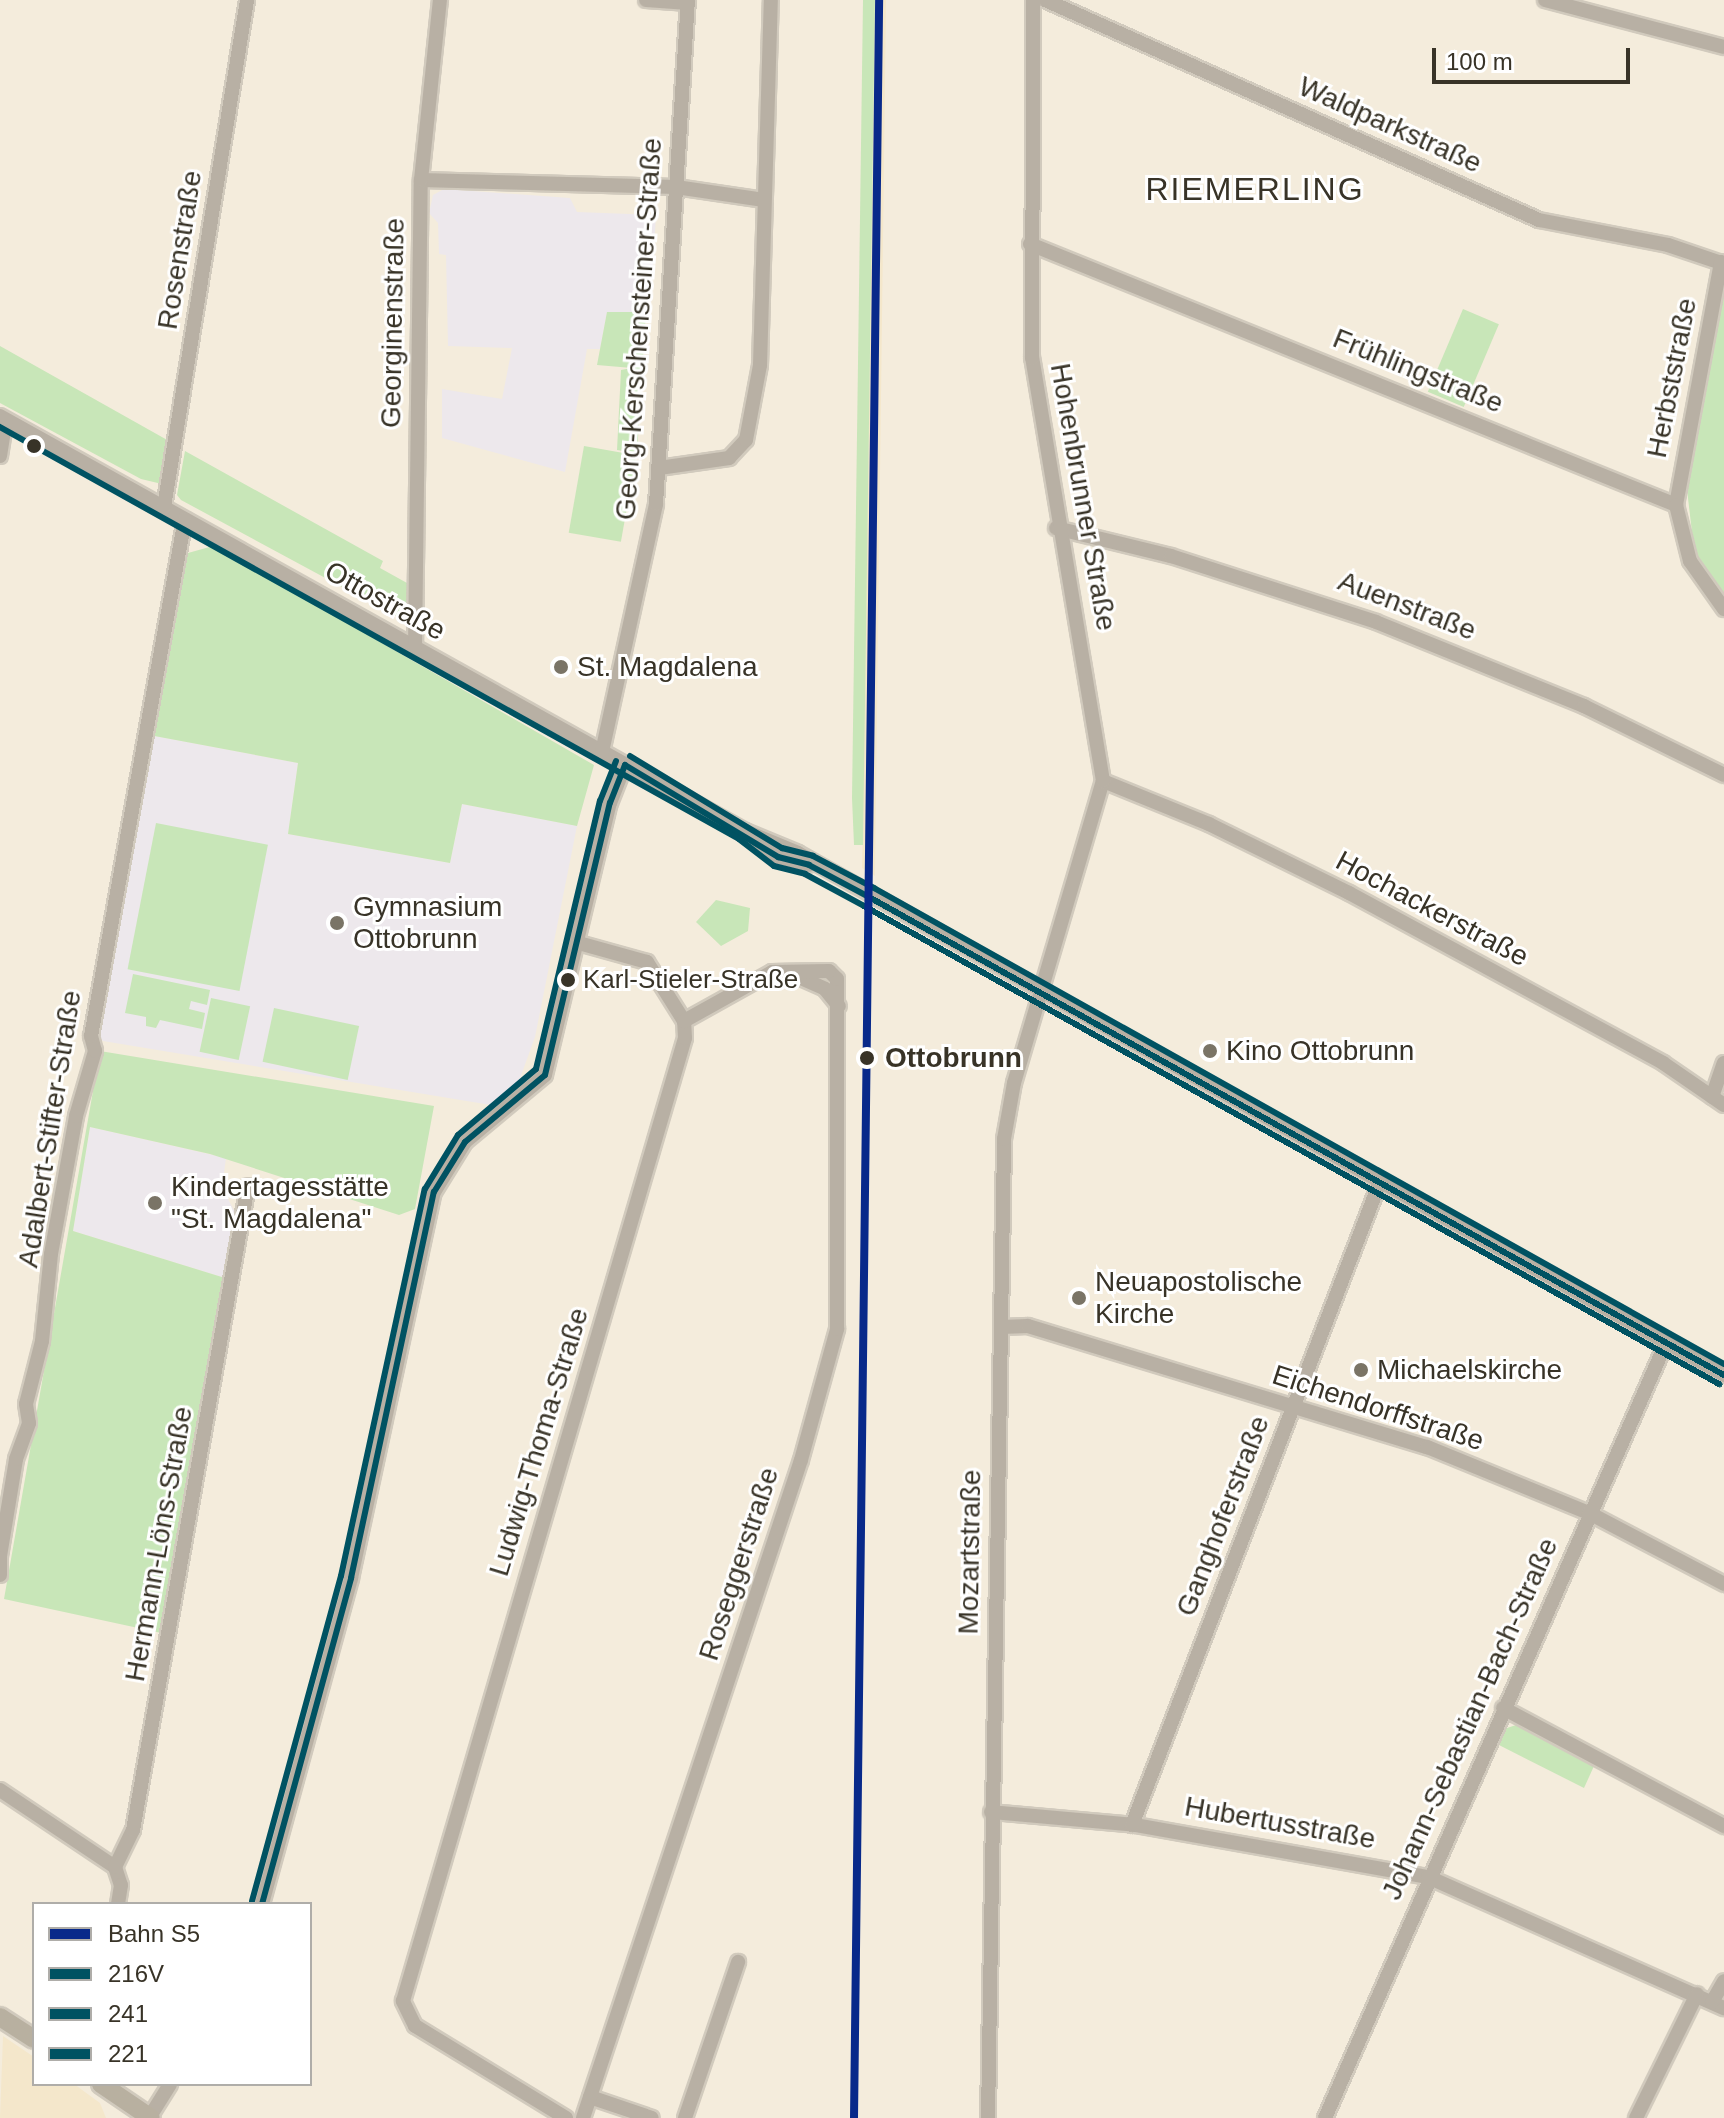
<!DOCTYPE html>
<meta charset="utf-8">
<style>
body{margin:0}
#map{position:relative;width:1724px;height:2118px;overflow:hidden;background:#f4ecdc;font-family:Arial,sans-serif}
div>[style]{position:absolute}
.built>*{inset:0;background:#f4e7cb}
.education>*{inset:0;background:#ede8ec}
.green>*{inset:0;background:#c8e6b8;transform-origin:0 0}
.roads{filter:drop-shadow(2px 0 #d1cabd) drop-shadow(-2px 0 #d1cabd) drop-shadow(0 2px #d1cabd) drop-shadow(0 -2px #d1cabd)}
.minor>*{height:14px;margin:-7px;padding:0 7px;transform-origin:7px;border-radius:7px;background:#b8b0a4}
.major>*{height:18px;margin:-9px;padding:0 9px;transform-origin:9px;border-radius:9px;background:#b8b0a0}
.bus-1>*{height:6px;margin:-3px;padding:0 3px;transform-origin:3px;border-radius:3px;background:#005262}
.bus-2>*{height:6px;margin:-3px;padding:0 3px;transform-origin:3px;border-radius:3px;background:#005262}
.bus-3>*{height:6px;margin:-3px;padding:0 3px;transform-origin:3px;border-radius:3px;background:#005262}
.rail-1>*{height:8px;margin:-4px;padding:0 4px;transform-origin:4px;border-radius:4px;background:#08298a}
.dots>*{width:22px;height:22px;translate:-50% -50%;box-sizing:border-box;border:4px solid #fff;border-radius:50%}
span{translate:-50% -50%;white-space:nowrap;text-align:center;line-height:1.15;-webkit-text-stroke:6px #fff;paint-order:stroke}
.bus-label{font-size:26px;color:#383327}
.left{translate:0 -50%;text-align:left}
.street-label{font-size:28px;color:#383327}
.poi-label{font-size:28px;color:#383327}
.stop-label{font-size:28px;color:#383327;font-weight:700}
.quarter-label{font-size:32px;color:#383327;letter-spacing:2px}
.legend{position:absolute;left:32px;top:1902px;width:280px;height:184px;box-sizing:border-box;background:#fff;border:2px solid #afada9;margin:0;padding:10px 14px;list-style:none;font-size:24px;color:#383327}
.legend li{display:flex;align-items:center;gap:16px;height:40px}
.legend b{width:40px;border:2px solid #afada9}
.scale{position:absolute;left:1432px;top:48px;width:198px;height:36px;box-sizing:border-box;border:4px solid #383327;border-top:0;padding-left:10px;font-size:24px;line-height:28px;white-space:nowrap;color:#383327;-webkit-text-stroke:6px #fff;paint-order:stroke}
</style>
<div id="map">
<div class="built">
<div style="clip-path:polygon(875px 0,886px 0,875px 876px,862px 868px)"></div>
<div style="clip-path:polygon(3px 2036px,34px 2057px,34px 2084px,74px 2084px,100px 2103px,106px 2118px,0 2118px)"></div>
</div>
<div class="education">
<div style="clip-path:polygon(444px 189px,570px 198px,577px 212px,656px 215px,651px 302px,646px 312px,607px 312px,600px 349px,587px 349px,565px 472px,442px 438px,442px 389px,502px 399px,512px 348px,448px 346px,446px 255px,439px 254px,438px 223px,429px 213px,433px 195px)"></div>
<div style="clip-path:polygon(149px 735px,298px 763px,288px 834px,450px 863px,462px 804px,577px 826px,535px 1037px,519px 1081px,491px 1105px,103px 1041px,98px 1036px)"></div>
<div style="clip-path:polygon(90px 1127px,226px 1158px,222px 1188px,236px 1214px,225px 1278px,73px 1231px)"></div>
</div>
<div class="green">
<div style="clip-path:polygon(863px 0,875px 0,863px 845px,854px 845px,852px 798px)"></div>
<div style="clip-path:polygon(1724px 291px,1724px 598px,1695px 558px,1686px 481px)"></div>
<div style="left:1463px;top:309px;width:39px;height:90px;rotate:23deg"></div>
<div style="clip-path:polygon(607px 312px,646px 312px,637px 453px,617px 450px,621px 370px,632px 368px,597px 365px)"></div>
<div style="clip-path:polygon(0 346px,169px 441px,162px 484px,141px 479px,0 403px)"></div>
<div style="left:584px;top:446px;width:53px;height:88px;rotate:10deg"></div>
<div style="clip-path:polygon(185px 451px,383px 561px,380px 568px,407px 583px,407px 622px,181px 500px,177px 495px)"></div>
<div style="clip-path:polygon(213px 546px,594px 765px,577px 826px,462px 804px,450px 863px,288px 834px,298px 763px,149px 735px,179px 567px,188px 553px)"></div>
<div style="left:156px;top:823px;width:114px;height:149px;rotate:11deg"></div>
<div style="clip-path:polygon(716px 900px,750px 908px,748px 931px,721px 946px,696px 922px)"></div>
<div style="clip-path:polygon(133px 974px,210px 990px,207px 1005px,191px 1001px,189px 1009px,205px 1013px,202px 1029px,160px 1020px,156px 1028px,146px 1026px,146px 1017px,125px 1013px)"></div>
<div style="left:211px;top:998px;width:40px;height:55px;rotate:12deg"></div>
<div style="left:274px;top:1008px;width:87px;height:55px;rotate:12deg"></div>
<div style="clip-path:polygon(100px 1051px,434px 1106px,415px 1209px,399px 1215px,210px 1154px,90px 1127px,73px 1231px,225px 1278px,166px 1634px,4px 1599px)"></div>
<div style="clip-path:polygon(1516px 1725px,1594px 1766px,1584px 1788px,1497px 1744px,1504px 1729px)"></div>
</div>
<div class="roads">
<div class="minor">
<div style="left:646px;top:0;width:42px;rotate:4.1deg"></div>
<div style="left:1045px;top:0;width:541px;rotate:24.01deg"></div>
<div style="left:1539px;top:220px;width:131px;rotate:11deg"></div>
<div style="left:1668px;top:245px;width:59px;rotate:18.7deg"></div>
<div style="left:1545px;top:0;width:185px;rotate:14.7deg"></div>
<div style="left:421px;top:180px;width:255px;rotate:1.6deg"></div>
<div style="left:676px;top:187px;width:89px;rotate:8.4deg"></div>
<div style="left:1030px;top:244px;width:697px;rotate:22deg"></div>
<div style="left:1721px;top:262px;width:247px;rotate:100.5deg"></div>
<div style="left:1676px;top:505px;width:58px;rotate:76deg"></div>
<div style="left:1690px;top:561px;width:59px;rotate:54.7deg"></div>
<div style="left:0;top:416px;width:853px;rotate:29.12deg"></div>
<div style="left:745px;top:831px;width:42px;rotate:38.2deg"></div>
<div style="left:778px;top:857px;width:32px;rotate:14deg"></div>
<div style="left:0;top:456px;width:36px;rotate:-81deg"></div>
<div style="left:659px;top:468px;width:71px;rotate:-8.1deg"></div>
<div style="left:729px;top:458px;width:25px;rotate:-47deg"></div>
<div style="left:746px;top:440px;width:76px;rotate:-79.4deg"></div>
<div style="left:760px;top:365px;width:365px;rotate:-88.3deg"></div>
<div style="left:164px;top:507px;width:514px;rotate:-80.7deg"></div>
<div style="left:1056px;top:528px;width:118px;rotate:13.7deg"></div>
<div style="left:1171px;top:556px;width:215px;rotate:17.8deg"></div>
<div style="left:1376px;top:622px;width:224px;rotate:22deg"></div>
<div style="left:1584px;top:706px;width:156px;rotate:26.2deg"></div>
<div style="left:415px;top:648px;width:468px;rotate:-89.3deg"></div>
<div style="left:421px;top:180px;width:181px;rotate:-84deg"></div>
<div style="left:602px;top:752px;width:254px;rotate:-77.7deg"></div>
<div style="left:656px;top:504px;width:505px;rotate:-86.37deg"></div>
<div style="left:1103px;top:781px;width:114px;rotate:22.1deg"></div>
<div style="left:1209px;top:824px;width:156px;rotate:26.2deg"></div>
<div style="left:1349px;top:893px;width:357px;rotate:28.4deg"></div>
<div style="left:1663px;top:1063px;width:74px;rotate:34.5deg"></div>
<div style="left:745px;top:831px;width:57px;rotate:22.5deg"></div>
<div style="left:798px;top:853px;width:1063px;rotate:29.41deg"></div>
<div style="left:792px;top:974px;width:36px;rotate:24deg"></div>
<div style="left:825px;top:989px;width:22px;rotate:51deg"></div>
<div style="left:1712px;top:1097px;width:36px;rotate:-71deg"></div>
<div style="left:1001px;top:1327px;width:27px;rotate:-2deg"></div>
<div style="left:1028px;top:1326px;width:417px;rotate:16.9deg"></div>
<div style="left:1427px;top:1447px;width:175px;rotate:22.2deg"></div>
<div style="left:1589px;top:1513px;width:153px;rotate:27.7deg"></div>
<div style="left:0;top:1556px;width:98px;rotate:-80.6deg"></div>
<div style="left:16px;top:1459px;width:38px;rotate:-70deg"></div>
<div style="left:29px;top:1423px;width:19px;rotate:-99deg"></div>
<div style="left:26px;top:1404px;width:65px;rotate:-75.7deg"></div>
<div style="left:42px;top:1341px;width:87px;rotate:-84.1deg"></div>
<div style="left:51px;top:1254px;width:140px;rotate:-79.7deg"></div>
<div style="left:76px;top:1116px;width:68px;rotate:-73.7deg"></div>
<div style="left:95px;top:1051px;width:16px;rotate:-105deg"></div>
<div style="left:91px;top:1036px;width:525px;rotate:-79.7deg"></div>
<div style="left:0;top:1558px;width:17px;rotate:90deg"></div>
<div style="left:1503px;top:1708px;width:251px;rotate:28.1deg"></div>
<div style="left:0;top:1790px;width:138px;rotate:33.8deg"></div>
<div style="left:115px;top:1867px;width:19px;rotate:72deg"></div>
<div style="left:121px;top:1885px;width:19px;rotate:99deg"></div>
<div style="left:991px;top:1812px;width:146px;rotate:5.1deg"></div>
<div style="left:1136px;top:1825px;width:297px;rotate:10.1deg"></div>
<div style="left:1428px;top:1877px;width:324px;rotate:23.9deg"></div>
<div style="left:1132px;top:1825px;width:689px;rotate:-68.91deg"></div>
<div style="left:115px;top:1867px;width:41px;rotate:-64.1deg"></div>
<div style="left:133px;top:1830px;width:654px;rotate:-79.88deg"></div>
<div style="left:262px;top:1904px;width:338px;rotate:-74.7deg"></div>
<div style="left:351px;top:1578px;width:395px;rotate:-77.9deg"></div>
<div style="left:434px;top:1192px;width:59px;rotate:-58.2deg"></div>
<div style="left:465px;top:1142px;width:104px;rotate:-39.9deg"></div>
<div style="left:545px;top:1075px;width:280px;rotate:-76.6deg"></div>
<div style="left:610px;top:803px;width:41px;rotate:-68.5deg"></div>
<div style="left:1712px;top:2002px;width:24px;rotate:-60deg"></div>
<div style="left:590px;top:2097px;width:65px;rotate:18.7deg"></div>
<div style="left:149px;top:2118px;width:40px;rotate:-58deg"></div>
<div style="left:566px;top:2118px;width:177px;rotate:-148.6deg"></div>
<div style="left:415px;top:2026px;width:28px;rotate:-116deg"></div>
<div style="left:403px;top:2001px;width:1003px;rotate:-73.68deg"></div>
<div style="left:685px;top:1038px;width:17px;rotate:-93deg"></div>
<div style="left:684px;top:1021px;width:70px;rotate:-122.1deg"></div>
<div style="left:647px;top:962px;width:71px;rotate:-164.4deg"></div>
<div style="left:583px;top:2118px;width:693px;rotate:-71.67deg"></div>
<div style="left:801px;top:1460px;width:136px;rotate:-74.6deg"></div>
<div style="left:837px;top:1329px;width:350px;rotate:-90deg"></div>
<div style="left:837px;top:979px;width:11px;rotate:-135deg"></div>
<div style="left:829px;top:971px;width:57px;rotate:179deg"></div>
<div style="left:772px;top:972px;width:101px;rotate:150.9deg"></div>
<div style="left:685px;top:2118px;width:165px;rotate:-71.2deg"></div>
<div style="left:988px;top:2118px;width:979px;rotate:-89.06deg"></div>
<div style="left:1004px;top:1139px;width:57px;rotate:-79.9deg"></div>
<div style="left:1014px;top:1083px;width:315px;rotate:-73.6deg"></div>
<div style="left:1103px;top:781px;width:429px;rotate:-99.5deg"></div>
<div style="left:1032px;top:358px;width:358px;rotate:-89.8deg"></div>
<div style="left:1325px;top:2118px;width:847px;rotate:-66.25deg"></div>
<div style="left:1636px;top:2118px;width:138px;rotate:-63.8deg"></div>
</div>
<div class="major">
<div style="left:0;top:2017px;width:40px;rotate:32.9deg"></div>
<div style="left:101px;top:2084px;width:60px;rotate:34.2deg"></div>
</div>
</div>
<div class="bus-1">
<div style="left:625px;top:765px;width:179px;rotate:31deg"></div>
<div style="left:778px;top:857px;width:32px;rotate:14deg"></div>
<div style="left:809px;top:865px;width:68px;rotate:28.1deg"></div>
<div style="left:869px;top:897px;width:980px;rotate:29.21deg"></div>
<div style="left:262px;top:1904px;width:338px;rotate:-74.7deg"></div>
<div style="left:351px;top:1578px;width:395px;rotate:-77.9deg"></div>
<div style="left:434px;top:1192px;width:59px;rotate:-58.2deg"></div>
<div style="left:465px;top:1142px;width:104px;rotate:-39.9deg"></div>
<div style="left:545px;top:1075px;width:280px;rotate:-76.6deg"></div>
<div style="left:610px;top:803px;width:41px;rotate:-68.5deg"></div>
</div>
<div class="bus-2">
<div style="left:0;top:427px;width:846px;rotate:29.14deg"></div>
<div style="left:739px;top:839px;width:44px;rotate:37.6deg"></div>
<div style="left:774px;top:866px;width:32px;rotate:14deg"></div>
<div style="left:805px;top:874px;width:67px;rotate:28.5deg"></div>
<div style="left:864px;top:906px;width:980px;rotate:29.21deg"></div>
</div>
<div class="bus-3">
<div style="left:630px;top:756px;width:178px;rotate:31.2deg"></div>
<div style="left:782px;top:848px;width:32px;rotate:14deg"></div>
<div style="left:813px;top:856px;width:69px;rotate:27.7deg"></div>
<div style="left:874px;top:888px;width:974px;rotate:29.25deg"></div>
<div style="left:252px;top:1901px;width:337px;rotate:-74.7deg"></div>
<div style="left:341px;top:1576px;width:396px;rotate:-77.8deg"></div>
<div style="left:425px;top:1189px;width:63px;rotate:-58.6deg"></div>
<div style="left:458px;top:1135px;width:102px;rotate:-40.2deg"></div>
<div style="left:536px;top:1069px;width:276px;rotate:-76.6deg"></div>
<div style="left:600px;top:801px;width:43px;rotate:-68.2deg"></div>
</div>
<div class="rail-1">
<div style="left:854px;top:2118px;width:2118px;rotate:-89.32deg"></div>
</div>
<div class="dots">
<div style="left:34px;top:446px;background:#383327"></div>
<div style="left:561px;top:667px;background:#7a7466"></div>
<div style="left:337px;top:923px;background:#7a7466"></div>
<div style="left:568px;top:980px;background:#383327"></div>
<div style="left:1210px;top:1051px;background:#7a7466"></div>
<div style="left:867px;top:1058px;background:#383327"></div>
<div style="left:155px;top:1203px;background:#7a7466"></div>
<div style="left:1079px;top:1298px;background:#7a7466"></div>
<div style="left:1361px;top:1370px;background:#7a7466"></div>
</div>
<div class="bus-label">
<span class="left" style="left:583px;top:980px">Karl-Stieler-Straße</span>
</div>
<div class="street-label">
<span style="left:1390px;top:125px;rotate:24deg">Waldparkstraße</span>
<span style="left:180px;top:250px;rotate:-81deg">Rosenstraße</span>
<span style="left:393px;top:323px;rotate:-89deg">Georginenstraße</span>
<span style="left:639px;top:329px;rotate:-86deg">Georg-Kerschensteiner-Straße</span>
<span style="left:1418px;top:371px;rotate:22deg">Frühlingstraße</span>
<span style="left:1672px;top:378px;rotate:-79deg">Herbststraße</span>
<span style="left:1083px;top:497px;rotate:80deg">Hohenbrunner Straße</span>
<span style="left:385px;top:601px;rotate:29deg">Ottostraße</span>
<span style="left:1407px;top:606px;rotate:21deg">Auenstraße</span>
<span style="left:1432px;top:909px;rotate:28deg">Hochackerstraße</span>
<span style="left:50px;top:1129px;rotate:-81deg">Adalbert-Stifter-Straße</span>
<span style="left:1378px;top:1408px;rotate:18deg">Eichendorffstraße</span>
<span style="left:539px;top:1442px;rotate:-73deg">Ludwig-Thoma-Straße</span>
<span style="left:1223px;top:1516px;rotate:-69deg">Ganghoferstraße</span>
<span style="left:159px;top:1544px;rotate:-80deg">Hermann-Löns-Straße</span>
<span style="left:970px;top:1552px;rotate:-89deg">Mozartstraße</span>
<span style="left:739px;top:1564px;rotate:-72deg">Roseggerstraße</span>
<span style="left:1470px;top:1719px;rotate:-66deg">Johann-Sebastian-Bach-Straße</span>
<span style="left:1280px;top:1823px;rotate:10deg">Hubertusstraße</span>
</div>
<div class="poi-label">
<span class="left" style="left:577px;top:667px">St. Magdalena</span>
<span class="left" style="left:353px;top:923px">Gymnasium<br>Ottobrunn</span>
<span class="left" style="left:1226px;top:1051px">Kino Ottobrunn</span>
<span class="left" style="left:171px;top:1203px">Kindertagesstätte<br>"St. Magdalena"</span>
<span class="left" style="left:1095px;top:1298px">Neuapostolische<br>Kirche</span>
<span class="left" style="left:1377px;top:1370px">Michaelskirche</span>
</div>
<div class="stop-label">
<span class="left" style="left:885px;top:1058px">Ottobrunn</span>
</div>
<div class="quarter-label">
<span style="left:1255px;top:189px">RIEMERLING</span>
</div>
<ul class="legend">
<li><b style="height:10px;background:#08298a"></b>Bahn S5</li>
<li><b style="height:10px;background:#005262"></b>216V</li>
<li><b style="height:10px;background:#005262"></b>241</li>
<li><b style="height:10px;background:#005262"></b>221</li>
</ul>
<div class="scale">100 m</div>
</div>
